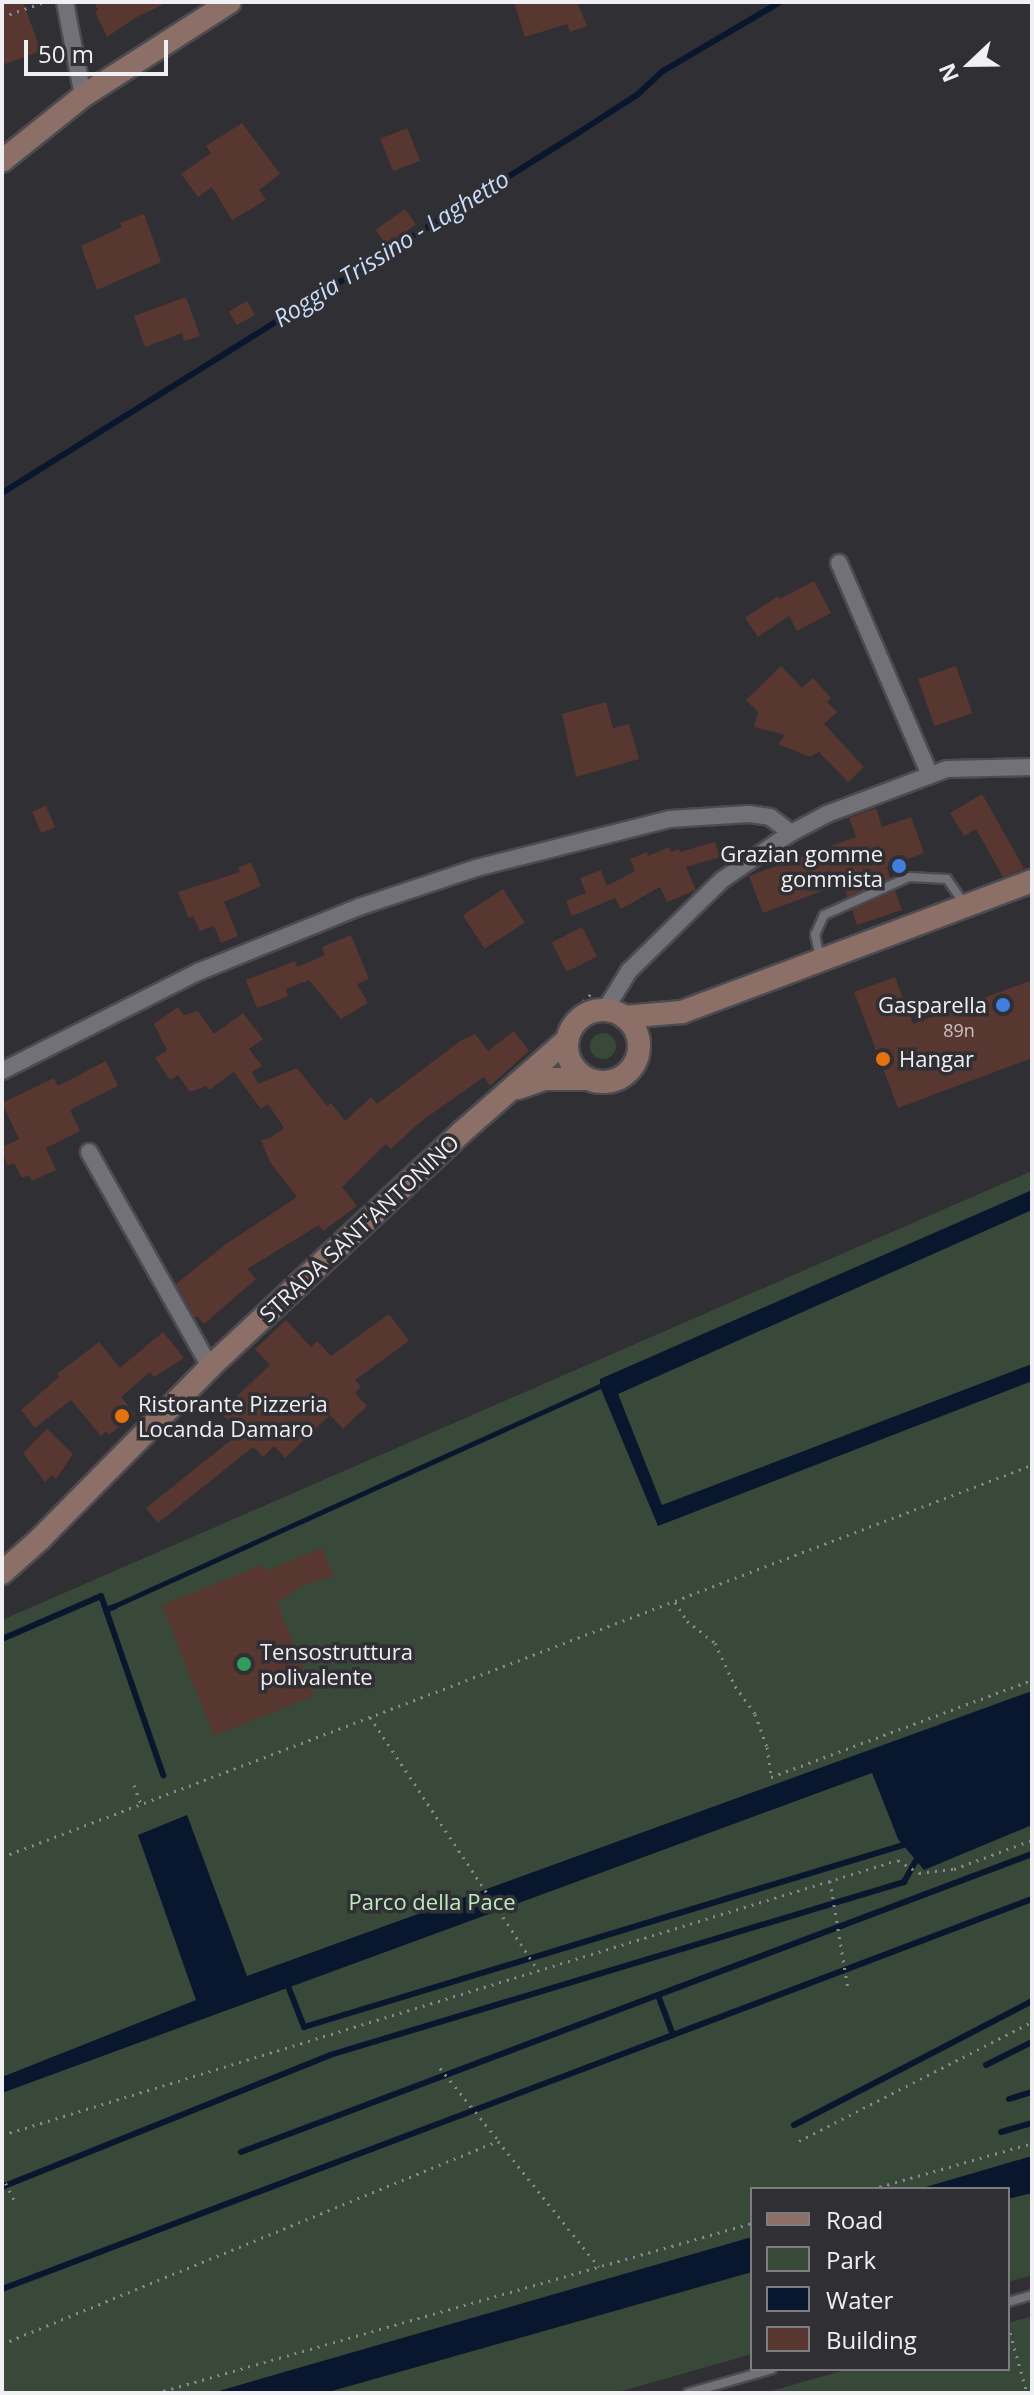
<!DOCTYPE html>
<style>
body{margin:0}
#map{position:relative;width:1034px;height:2395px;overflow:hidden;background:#302f34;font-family:"Open Sans",sans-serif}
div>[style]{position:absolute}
.green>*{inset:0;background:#384939}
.round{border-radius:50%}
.water>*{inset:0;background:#08172d}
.stream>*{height:6px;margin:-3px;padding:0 3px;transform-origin:3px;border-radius:3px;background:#08172d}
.building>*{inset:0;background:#583730;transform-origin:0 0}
.path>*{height:3px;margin-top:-1.5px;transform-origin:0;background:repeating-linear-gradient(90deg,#8a898d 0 2px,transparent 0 8px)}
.roads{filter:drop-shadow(2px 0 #4c4b50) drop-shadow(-2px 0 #4c4b50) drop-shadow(0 2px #4c4b50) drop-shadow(0 -2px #4c4b50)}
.lane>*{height:8px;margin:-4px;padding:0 4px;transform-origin:4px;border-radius:4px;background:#727177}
.street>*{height:16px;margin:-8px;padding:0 8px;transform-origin:8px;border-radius:8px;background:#727177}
.secondary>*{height:22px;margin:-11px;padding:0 11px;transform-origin:11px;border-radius:11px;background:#8c7067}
.secondary>.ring{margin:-11px;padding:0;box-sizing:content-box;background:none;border:22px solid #8c7067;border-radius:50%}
.dots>*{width:22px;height:22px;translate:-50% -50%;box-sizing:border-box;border:4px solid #302f34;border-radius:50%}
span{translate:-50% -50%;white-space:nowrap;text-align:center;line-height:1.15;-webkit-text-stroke:7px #302f34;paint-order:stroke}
.number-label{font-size:18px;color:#cac1c2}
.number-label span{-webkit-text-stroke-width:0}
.poi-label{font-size:22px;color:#f0eff3}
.right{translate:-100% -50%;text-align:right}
.left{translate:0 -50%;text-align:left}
.street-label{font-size:22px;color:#f0eff3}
.park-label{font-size:22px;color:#bbebbe}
.water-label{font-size:24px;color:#c9ddfc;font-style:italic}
.frame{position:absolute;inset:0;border:4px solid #f0eff3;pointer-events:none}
.legend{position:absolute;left:750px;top:2187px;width:260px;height:184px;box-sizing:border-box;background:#302f34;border:2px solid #7d7c80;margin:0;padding:10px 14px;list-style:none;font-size:24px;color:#f0eff3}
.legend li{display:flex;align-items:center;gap:16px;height:40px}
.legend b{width:40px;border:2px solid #7d7c80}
.north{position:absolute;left:930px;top:24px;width:80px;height:80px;-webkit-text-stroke:6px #302f34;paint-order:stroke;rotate:248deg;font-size:22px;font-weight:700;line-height:32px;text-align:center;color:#f0eff3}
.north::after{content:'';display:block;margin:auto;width:28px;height:36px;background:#f0eff3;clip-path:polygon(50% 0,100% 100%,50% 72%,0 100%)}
.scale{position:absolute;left:24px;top:40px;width:144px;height:36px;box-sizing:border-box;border:4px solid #f0eff3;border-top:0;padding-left:10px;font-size:24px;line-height:28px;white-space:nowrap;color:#f0eff3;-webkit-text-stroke:6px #302f34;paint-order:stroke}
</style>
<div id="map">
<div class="green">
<div class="round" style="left:590px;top:1033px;width:26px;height:26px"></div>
<div style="clip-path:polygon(1032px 1171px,1032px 2275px,1008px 2282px,1008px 2189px,752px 2189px,752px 2354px,615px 2393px,2px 2393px,2px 1620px)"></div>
<div style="clip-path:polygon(1032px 2316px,1032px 2393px,764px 2393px,848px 2369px,1008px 2369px,1008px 2323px)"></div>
</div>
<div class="water">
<div style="clip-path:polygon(1032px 1190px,1032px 1210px,618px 1394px,662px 1505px,1032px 1364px,1032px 1381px,658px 1526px,601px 1389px,115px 1609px,112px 1605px,600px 1384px,600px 1379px)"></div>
<div style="clip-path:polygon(1032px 1691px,1032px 1825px,924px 1870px,898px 1839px,872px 1773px,2px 2093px,2px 2077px,196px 2000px,138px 1835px,187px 1815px,247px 1976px)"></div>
<div style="clip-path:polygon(1032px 2156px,1032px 2193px,1008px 2199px,1008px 2189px,919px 2189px)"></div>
<div style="clip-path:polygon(752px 2237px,752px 2272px,325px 2393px,212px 2393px)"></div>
</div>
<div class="stream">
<div style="left:2px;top:493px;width:679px;rotate:-32.01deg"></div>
<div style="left:578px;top:133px;width:70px;rotate:-32.8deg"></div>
<div style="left:637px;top:95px;width:35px;rotate:-43deg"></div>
<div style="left:663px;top:71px;width:136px;rotate:-30.5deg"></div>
<div style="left:106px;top:1610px;width:175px;rotate:70.9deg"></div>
<div style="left:2px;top:1639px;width:108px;rotate:-23.5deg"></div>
<div style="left:101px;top:1596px;width:15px;rotate:70deg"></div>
<div style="left:106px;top:1610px;width:9px;rotate:-21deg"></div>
<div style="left:288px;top:1986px;width:44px;rotate:68.7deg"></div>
<div style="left:304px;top:2027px;width:626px;rotate:-16.9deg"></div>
<div style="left:658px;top:1995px;width:43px;rotate:69.4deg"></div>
<div style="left:986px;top:2065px;width:51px;rotate:-26.6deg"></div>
<div style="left:1009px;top:2099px;width:24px;rotate:-17deg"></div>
<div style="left:794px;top:2125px;width:268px;rotate:-27.5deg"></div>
<div style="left:1001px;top:2132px;width:32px;rotate:-16deg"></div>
<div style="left:241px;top:2152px;width:845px;rotate:-20.64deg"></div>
<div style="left:2px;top:2187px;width:354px;rotate:-21.9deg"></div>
<div style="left:330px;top:2055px;width:600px;rotate:-16.77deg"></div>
<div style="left:904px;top:1882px;width:25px;rotate:-61deg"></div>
<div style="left:2px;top:2289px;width:1101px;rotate:-20.74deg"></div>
</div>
<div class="building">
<div style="clip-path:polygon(2px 2px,23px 2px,41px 51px,2px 65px)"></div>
<div style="clip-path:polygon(94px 2px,168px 2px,135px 18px,107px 37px,95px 12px,98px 10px)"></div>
<div style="clip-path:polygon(514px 2px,577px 2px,587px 26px,570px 32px,567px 24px,525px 37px)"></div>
<div style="clip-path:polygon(242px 123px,280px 174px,259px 190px,266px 200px,232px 220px,212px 187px,198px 197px,181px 174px,211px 153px,206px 146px)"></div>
<div style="left:407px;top:128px;width:35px;height:29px;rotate:68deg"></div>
<div style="left:405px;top:209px;width:19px;height:36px;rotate:55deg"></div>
<div style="clip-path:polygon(144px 214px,161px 262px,97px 290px,81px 246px,122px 227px,120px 223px)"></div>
<div style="clip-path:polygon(186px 297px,200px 336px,184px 341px,182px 333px,145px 347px,134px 316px)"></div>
<div style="left:247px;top:301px;width:16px;height:21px;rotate:60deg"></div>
<div style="clip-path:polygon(814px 581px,831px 613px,797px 631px,789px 616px,758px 637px,745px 618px,778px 596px,780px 599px)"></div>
<div style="clip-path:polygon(781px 666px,802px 688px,813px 678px,831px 698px,827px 702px,837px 712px,824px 724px,864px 767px,848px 782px,819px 752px,810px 757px,778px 744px,785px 735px,754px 727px,758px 712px,746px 700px)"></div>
<div style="left:956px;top:666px;width:50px;height:40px;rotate:71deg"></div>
<div style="clip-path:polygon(606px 702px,613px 728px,629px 724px,639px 759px,576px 777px,562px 714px)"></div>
<div style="clip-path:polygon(982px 794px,1024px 868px,1021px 870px,1003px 877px,976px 829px,964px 836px,950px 813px)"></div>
<div style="left:46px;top:806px;width:23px;height:15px;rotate:67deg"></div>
<div style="clip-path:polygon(876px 808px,882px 827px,911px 817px,924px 853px,887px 867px,890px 878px,847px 897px,843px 883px,763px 913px,749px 876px,856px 837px,849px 818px)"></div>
<div style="clip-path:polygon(715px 842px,720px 857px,686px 867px,696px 890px,667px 902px,660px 887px,621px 909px,615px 898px,572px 916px,566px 901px,586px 893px,580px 878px,601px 870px,607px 886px,635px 871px,630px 859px,647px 852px,648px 856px,669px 847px,671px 852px,679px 849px,680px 852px)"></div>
<div style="clip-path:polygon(251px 862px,261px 886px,224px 902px,238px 936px,221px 943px,214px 926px,200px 931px,193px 916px,189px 918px,178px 892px,240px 872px,238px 868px)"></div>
<div style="left:503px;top:889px;width:40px;height:48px;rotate:57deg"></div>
<div style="clip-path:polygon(895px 891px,902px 910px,857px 925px,852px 910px)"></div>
<div style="left:582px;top:927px;width:33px;height:34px;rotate:63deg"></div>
<div style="clip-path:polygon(351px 935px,369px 979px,357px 984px,368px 1003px,341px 1019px,309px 980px,286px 989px,288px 996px,257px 1008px,246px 980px,295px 961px,297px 967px,325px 955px,322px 947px)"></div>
<div style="clip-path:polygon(895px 977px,913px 1024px,1032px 980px,1032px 1058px,898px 1108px,854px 992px)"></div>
<div style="clip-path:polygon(178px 1007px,184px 1015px,198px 1011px,214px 1034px,243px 1013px,263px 1039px,249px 1049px,262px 1066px,252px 1072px,258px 1084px,297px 1068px,327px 1106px,331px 1103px,345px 1121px,371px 1097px,377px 1104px,460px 1041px,475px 1034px,488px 1051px,514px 1031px,529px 1051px,490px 1086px,484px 1077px,420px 1122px,391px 1149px,386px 1144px,342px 1187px,357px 1206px,323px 1231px,319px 1225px,247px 1269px,256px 1279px,204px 1324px,197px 1316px,195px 1318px,176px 1284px,226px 1244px,297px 1197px,270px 1162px,261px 1140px,270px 1138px,284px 1128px,268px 1104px,261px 1109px,234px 1072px,209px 1090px,206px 1086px,190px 1092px,178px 1075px,170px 1080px,155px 1058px,167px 1050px,154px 1024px)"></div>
<div style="clip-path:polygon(106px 1061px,118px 1086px,70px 1110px,80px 1131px,46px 1148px,56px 1170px,32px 1181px,29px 1175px,22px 1178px,14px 1163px,7px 1166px,2px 1147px,19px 1139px,2px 1103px,54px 1078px,58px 1086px)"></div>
<div style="clip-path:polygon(389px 1314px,409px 1341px,355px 1380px,361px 1387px,355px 1393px,367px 1406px,343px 1429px,330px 1415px,285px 1458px,274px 1446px,263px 1457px,253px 1447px,158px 1523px,146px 1508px,240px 1433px,220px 1412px,270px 1365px,255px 1349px,286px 1320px,311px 1347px,317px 1341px,331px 1356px)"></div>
<div style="clip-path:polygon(163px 1332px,184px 1358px,154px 1377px,150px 1372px,121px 1397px,135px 1414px,109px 1435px,106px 1431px,101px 1436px,71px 1400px,35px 1428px,21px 1410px,59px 1377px,57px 1374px,99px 1342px,120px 1368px)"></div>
<div style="clip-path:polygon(47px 1429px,73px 1454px,56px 1479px,52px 1475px,45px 1482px,23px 1453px)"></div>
<div style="clip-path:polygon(322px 1548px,334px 1577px,303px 1585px,277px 1603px,314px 1696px,214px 1736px,162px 1605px,262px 1565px,265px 1571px)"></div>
</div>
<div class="path">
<div style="left:2px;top:17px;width:45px;rotate:-19.7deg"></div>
<div style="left:566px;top:1018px;width:40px;rotate:-44deg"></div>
<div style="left:675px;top:1602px;width:22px;rotate:58deg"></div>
<div style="left:687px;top:1621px;width:36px;rotate:38deg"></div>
<div style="left:715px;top:1643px;width:47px;rotate:65.1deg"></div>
<div style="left:735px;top:1686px;width:34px;rotate:54deg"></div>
<div style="left:755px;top:1714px;width:35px;rotate:70deg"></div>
<div style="left:767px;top:1747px;width:30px;rotate:82deg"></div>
<div style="left:771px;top:1777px;width:278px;rotate:-20.4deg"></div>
<div style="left:370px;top:1717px;width:304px;rotate:56.4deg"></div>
<div style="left:134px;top:1785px;width:20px;rotate:70deg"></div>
<div style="left:2px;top:1857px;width:1102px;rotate:-20.84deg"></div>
<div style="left:830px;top:1881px;width:109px;rotate:80.5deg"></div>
<div style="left:440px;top:2068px;width:92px;rotate:51.1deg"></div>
<div style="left:2px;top:2135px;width:937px;rotate:-17.06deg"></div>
<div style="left:898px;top:1860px;width:25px;rotate:32deg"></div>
<div style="left:919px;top:1873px;width:35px;rotate:-7deg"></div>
<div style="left:954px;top:1869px;width:83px;rotate:-20.4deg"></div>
<div style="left:799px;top:2141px;width:262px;rotate:-27.1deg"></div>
<div style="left:2px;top:2176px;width:29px;rotate:63deg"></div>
<div style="left:872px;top:2189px;width:166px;rotate:-16deg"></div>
<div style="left:1008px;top:2325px;width:71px;rotate:74.4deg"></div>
<div style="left:2px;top:2344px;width:536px;rotate:-22.26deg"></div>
<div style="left:498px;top:2141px;width:161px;rotate:51.3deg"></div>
<div style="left:156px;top:2393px;width:620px;rotate:-15.92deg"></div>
</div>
<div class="roads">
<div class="lane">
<div style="left:820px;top:958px;width:24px;rotate:-102deg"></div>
<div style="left:815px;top:935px;width:22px;rotate:-66deg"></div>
<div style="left:824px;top:915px;width:93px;rotate:-24.1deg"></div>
<div style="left:909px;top:877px;width:38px;rotate:3deg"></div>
<div style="left:947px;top:879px;width:29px;rotate:55deg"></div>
<div style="left:1008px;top:2302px;width:25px;rotate:-16deg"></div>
<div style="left:688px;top:2393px;width:87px;rotate:-15.9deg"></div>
</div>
<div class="street">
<div style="left:65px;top:2px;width:96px;rotate:79.2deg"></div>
<div style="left:839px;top:563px;width:231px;rotate:66.8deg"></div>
<div style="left:605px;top:1010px;width:46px;rotate:-58.4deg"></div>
<div style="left:629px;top:971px;width:130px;rotate:-44.4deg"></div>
<div style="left:722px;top:880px;width:83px;rotate:-34.3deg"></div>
<div style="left:791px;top:833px;width:41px;rotate:-27.8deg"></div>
<div style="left:827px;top:814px;width:128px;rotate:-20.6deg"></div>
<div style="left:947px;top:769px;width:85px;rotate:-1.3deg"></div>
<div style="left:2px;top:1071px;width:220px;rotate:-26.8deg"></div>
<div style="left:198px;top:972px;width:174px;rotate:-22deg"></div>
<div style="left:359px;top:907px;width:123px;rotate:-18.4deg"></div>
<div style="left:476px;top:868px;width:200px;rotate:-14.2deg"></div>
<div style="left:670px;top:819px;width:79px;rotate:-3.6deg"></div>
<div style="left:749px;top:814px;width:21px;rotate:8deg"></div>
<div style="left:770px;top:817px;width:26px;rotate:37deg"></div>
<div style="left:89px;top:1152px;width:247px;rotate:60.6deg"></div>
</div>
<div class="secondary">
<div style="left:2px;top:161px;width:104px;rotate:-38.7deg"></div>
<div style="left:83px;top:96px;width:174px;rotate:-32.6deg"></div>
<div class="ring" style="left:567px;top:1010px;width:50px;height:50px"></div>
<div style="left:624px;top:1017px;width:58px;rotate:-4.9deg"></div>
<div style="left:682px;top:1012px;width:374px;rotate:-20.5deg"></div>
<div style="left:518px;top:1088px;width:28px;rotate:-19deg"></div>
<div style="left:544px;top:1079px;width:42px"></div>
<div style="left:2px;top:1573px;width:51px;rotate:-41.8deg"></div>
<div style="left:40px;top:1539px;width:242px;rotate:-45.3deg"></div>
<div style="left:210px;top:1367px;width:345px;rotate:-43deg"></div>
<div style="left:462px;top:1132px;width:140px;rotate:-41.2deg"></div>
</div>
</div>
<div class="dots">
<div style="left:899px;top:866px;background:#3f7fe0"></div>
<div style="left:1003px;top:1005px;background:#3f7fe0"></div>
<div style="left:883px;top:1059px;background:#e8710a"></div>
<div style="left:122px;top:1416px;background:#e8710a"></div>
<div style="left:244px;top:1664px;background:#2e9e5b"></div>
</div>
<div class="number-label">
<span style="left:959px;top:1030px">89n</span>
</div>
<div class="poi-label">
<span class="right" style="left:883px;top:866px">Grazian gomme<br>gommista</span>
<span class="right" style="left:987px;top:1005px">Gasparella</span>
<span class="left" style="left:899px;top:1059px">Hangar</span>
<span class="left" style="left:138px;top:1416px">Ristorante Pizzeria<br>Locanda Damaro</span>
<span class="left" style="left:260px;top:1664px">Tensostruttura<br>polivalente</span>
</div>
<div class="street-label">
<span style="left:359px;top:1228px;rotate:-43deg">STRADA SANT'ANTONINO</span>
</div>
<div class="park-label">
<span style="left:432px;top:1902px">Parco della Pace</span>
</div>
<div class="water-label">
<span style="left:391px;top:248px;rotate:-32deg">Roggia Trissino - Laghetto</span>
</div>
<div class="frame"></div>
<ul class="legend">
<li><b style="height:10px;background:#8c7067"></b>Road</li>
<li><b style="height:22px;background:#384939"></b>Park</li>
<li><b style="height:22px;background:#08172d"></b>Water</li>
<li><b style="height:22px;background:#583730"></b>Building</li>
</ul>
<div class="north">N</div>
<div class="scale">50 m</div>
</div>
